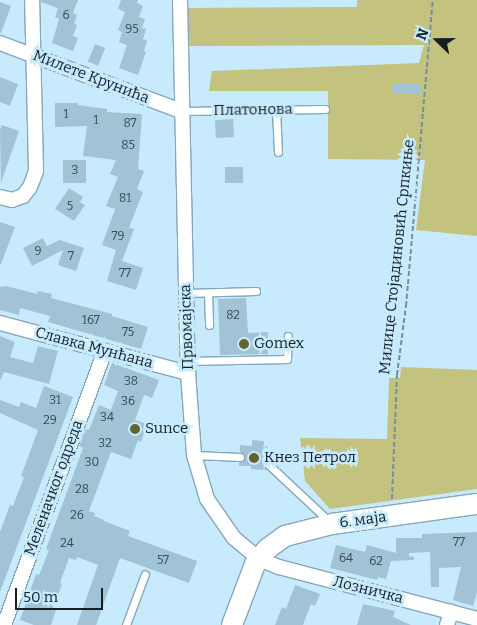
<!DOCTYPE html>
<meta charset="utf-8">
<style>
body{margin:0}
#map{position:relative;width:477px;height:625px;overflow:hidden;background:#c8eafd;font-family:Bitter,serif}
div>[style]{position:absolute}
.green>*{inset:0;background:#c3c27e}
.building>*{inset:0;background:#a2c3d5;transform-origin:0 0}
.path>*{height:2px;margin-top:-1px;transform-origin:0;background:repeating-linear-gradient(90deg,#778f9d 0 5px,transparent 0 7.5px)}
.roads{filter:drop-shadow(1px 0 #86a7b9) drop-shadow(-1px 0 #86a7b9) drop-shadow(0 1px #86a7b9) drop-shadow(0 -1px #86a7b9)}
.lane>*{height:7px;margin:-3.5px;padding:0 3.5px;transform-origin:3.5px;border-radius:3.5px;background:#fff}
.street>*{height:14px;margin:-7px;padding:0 7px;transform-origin:7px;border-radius:7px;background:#fff}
.secondary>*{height:20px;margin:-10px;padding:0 10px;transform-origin:10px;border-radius:10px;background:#fff}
.dots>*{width:14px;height:14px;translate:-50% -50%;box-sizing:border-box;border:2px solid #c8eafd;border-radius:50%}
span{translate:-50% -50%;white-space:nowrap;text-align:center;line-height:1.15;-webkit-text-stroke:5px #c8eafd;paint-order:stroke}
.number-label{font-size:12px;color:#374952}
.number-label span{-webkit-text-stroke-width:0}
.street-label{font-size:15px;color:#132026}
.poi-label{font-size:15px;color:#132026}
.left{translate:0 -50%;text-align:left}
.north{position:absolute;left:412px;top:15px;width:50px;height:50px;-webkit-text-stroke:4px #c8eafd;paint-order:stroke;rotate:292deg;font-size:14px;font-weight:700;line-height:20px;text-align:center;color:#132026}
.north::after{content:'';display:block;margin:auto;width:18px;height:22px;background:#132026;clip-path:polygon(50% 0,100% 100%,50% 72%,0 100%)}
.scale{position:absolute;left:15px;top:588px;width:88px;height:22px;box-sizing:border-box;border:2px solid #132026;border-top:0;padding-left:6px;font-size:15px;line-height:18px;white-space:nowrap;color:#132026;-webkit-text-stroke:4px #c8eafd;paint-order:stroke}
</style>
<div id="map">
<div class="green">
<div style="clip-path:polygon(357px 0,477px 0,477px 236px,416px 230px,425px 160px,328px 159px,328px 91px,209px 91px,212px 71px,419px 63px,424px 45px,187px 46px,185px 8px,357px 7px)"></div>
<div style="clip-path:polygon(401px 367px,477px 370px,477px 489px,330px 509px,305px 481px,300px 438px,387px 439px,389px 378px,400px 378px)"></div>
</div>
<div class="building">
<div style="clip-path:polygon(41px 0,78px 0,73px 13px,77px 15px,74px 24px,77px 25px,73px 36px,78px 38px,73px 51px,52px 43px,59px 19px,55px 17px,58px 8px,41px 2px)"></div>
<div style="clip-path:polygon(121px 0,138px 0,137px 3px,143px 6px,139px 17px,145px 19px,142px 28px,146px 29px,143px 39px,147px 41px,144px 51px,146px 52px,138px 75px,119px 68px,127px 45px,119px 42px,122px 32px,118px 30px,125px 12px,118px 9px)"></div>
<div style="clip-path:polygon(0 2px,11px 6px,1px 33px,0 32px)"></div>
<div style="left:95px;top:44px;width:11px;height:19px;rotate:22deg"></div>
<div style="clip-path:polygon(0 77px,18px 84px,10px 106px,0 102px)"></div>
<div style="left:393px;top:83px;width:28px;height:10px;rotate:2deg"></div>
<div style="clip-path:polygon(55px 103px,78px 103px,78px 105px,107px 109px,107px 112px,142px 114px,138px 169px,144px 171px,137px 189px,143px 192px,129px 228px,134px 229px,122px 261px,143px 268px,136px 290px,107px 281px,116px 250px,102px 245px,115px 209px,106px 206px,118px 177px,110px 174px,116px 160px,83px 156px,87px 126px,55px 127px)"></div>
<div style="left:233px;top:119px;width:18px;height:18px;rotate:87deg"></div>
<div style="clip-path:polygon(2px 125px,19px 131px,1px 183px,0 130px)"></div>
<div style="left:63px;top:160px;width:23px;height:23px"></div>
<div style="left:243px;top:167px;width:16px;height:18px;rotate:90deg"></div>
<div style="clip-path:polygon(69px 188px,83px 197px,80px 202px,85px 205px,74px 221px,55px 209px)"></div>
<div style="clip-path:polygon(0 222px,15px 227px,1px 264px,0 264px)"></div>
<div style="clip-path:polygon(43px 238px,47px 246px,60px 240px,84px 248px,76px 271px,58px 265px,63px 250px,32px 266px,23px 248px)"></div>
<div style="clip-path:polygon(6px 286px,37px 294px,38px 291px,52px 294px,51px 298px,112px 314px,112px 316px,148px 327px,141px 349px,48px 322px,50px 316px,20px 308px,19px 315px,0 310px,0 287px)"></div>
<div style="clip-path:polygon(246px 298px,248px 333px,268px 332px,268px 354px,220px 355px,218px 299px)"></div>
<div style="clip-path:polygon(0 336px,15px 342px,10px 357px,33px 363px,38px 346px,58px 351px,49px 384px,4px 372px,0 381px)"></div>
<div style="clip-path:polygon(112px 363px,159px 380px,152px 398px,144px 395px,135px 420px,147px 424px,141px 442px,138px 440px,131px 459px,111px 452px,89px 511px,95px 513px,94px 516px,104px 520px,104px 521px,130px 531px,128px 536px,197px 561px,189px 583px,120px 558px,96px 625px,77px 625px,98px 565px,77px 557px,76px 560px,69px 558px,60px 583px,62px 584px,53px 609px,56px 610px,51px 625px,34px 625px,20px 620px,36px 574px,39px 575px,49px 550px,46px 549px,83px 448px,79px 446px,86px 429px,89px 430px,99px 405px,111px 410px,118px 391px,104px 385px)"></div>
<div style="clip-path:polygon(44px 386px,73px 397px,0 592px,0 532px,10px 505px,13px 506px,24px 477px,21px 476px,38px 430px,0 413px,0 400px,19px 407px,21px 402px,36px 408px)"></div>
<div style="clip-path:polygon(252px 440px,264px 441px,264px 446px,269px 447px,269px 460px,264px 464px,267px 470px,251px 469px,251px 466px,239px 466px,239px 462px,245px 458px,244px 454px,240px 452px,240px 445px,252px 446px)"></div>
<div style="clip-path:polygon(477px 532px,477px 592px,473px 606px,453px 600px,461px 567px,439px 568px,439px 587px,431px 587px,430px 552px,409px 553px,409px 556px,414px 557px,414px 560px,391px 561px,386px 579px,378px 577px,377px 580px,330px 568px,336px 545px,365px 552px,367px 545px,396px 553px,396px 538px,422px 538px,422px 534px)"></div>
<div style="clip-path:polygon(295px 585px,320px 594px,315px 606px,311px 604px,303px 625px,275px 625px,282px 607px,286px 609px)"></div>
<div style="clip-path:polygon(363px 604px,395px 611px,393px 617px,411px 625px,357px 625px)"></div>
</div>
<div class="path">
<div style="left:392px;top:499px;width:124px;rotate:-87.7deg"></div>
<div style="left:397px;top:375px;width:70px;rotate:-82.6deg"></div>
<div style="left:406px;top:306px;width:307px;rotate:-85deg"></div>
</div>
<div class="roads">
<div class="lane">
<div style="left:276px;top:110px;width:42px;rotate:87.3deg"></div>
<div style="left:182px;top:111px;width:143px;rotate:-0.8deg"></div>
<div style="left:186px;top:293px;width:70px;rotate:-1.6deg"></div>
<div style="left:208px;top:293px;width:32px;rotate:88deg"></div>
<div style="left:188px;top:361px;width:99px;rotate:-1.2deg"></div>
<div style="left:287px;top:359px;width:23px;rotate:-88deg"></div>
<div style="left:194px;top:455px;width:46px;rotate:2.5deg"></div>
<div style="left:269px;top:465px;width:83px;rotate:43.1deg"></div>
<div style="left:126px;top:625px;width:54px;rotate:-69.6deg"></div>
</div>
<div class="street">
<div style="left:180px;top:0;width:373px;rotate:88.8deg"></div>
<div style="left:188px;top:373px;width:82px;rotate:85.8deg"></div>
<div style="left:194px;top:455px;width:46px;rotate:73.5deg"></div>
<div style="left:207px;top:499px;width:47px;rotate:55.3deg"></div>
<div style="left:234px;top:538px;width:33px;rotate:40deg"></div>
<div style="left:259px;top:559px;width:22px;rotate:22deg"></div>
<div style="left:279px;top:567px;width:205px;rotate:14.7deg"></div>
<div style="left:0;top:43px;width:193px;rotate:20.6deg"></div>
<div style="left:0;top:197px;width:12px;rotate:14deg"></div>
<div style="left:12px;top:200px;width:12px;rotate:-20deg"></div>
<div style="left:23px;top:196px;width:11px;rotate:-52deg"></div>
<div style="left:30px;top:187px;width:17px;rotate:-69deg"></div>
<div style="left:36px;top:171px;width:171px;rotate:-91.3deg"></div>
<div style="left:0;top:323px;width:195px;rotate:14.9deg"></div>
<div style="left:4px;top:625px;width:292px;rotate:-69.8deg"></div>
<div style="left:447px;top:625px;width:14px;rotate:-73deg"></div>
</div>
<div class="secondary">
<div style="left:232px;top:625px;width:65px;rotate:-69.3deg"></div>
<div style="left:255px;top:564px;width:19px;rotate:-51deg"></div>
<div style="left:267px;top:549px;width:22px;rotate:-36deg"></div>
<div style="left:285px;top:536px;width:49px;rotate:-14.3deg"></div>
<div style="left:332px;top:524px;width:146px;rotate:-7.9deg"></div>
</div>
</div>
<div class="dots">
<div style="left:244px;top:344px;background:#64632f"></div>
<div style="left:135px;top:429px;background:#64632f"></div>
<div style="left:254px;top:458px;background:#64632f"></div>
</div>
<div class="number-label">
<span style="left:66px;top:16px">6</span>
<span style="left:132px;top:30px">95</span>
<span style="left:66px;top:115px">1</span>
<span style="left:96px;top:121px">1</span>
<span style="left:130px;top:124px">87</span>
<span style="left:128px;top:146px">85</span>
<span style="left:75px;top:171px">3</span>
<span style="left:125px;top:199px">81</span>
<span style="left:70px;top:207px">5</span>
<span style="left:118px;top:237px">79</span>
<span style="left:38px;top:252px">9</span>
<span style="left:71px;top:257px">7</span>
<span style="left:125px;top:274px">77</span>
<span style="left:233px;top:316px">82</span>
<span style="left:91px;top:321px">167</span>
<span style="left:128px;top:333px">75</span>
<span style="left:131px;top:382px">38</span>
<span style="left:55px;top:401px">31</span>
<span style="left:128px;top:402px">36</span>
<span style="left:107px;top:418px">34</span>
<span style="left:50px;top:421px">29</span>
<span style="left:105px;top:444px">32</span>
<span style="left:92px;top:463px">30</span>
<span style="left:82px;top:490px">28</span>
<span style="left:77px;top:516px">26</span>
<span style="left:459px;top:543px">77</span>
<span style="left:67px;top:544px">24</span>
<span style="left:346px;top:559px">64</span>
<span style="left:163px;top:561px">57</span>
<span style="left:376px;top:562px">62</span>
</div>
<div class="street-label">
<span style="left:91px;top:77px;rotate:21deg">Милете Крунића</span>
<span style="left:253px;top:110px;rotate:-1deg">Платонова</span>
<span style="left:397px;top:257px;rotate:-84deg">Милице Стојадиновић Српкиње</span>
<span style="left:187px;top:327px;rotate:-92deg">Првомајска</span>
<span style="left:94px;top:348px;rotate:15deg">Славка Мунћана</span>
<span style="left:54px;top:488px;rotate:-70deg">Меленачког одреда</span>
<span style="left:363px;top:520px;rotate:-8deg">6. маја</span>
<span style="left:368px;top:590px;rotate:14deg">Лозничка</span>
</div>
<div class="poi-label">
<span class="left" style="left:254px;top:344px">Gomex</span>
<span class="left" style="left:145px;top:429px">Sunce</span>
<span class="left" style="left:264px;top:458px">Кнез Петрол</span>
</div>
<div class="north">N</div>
<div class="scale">50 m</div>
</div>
